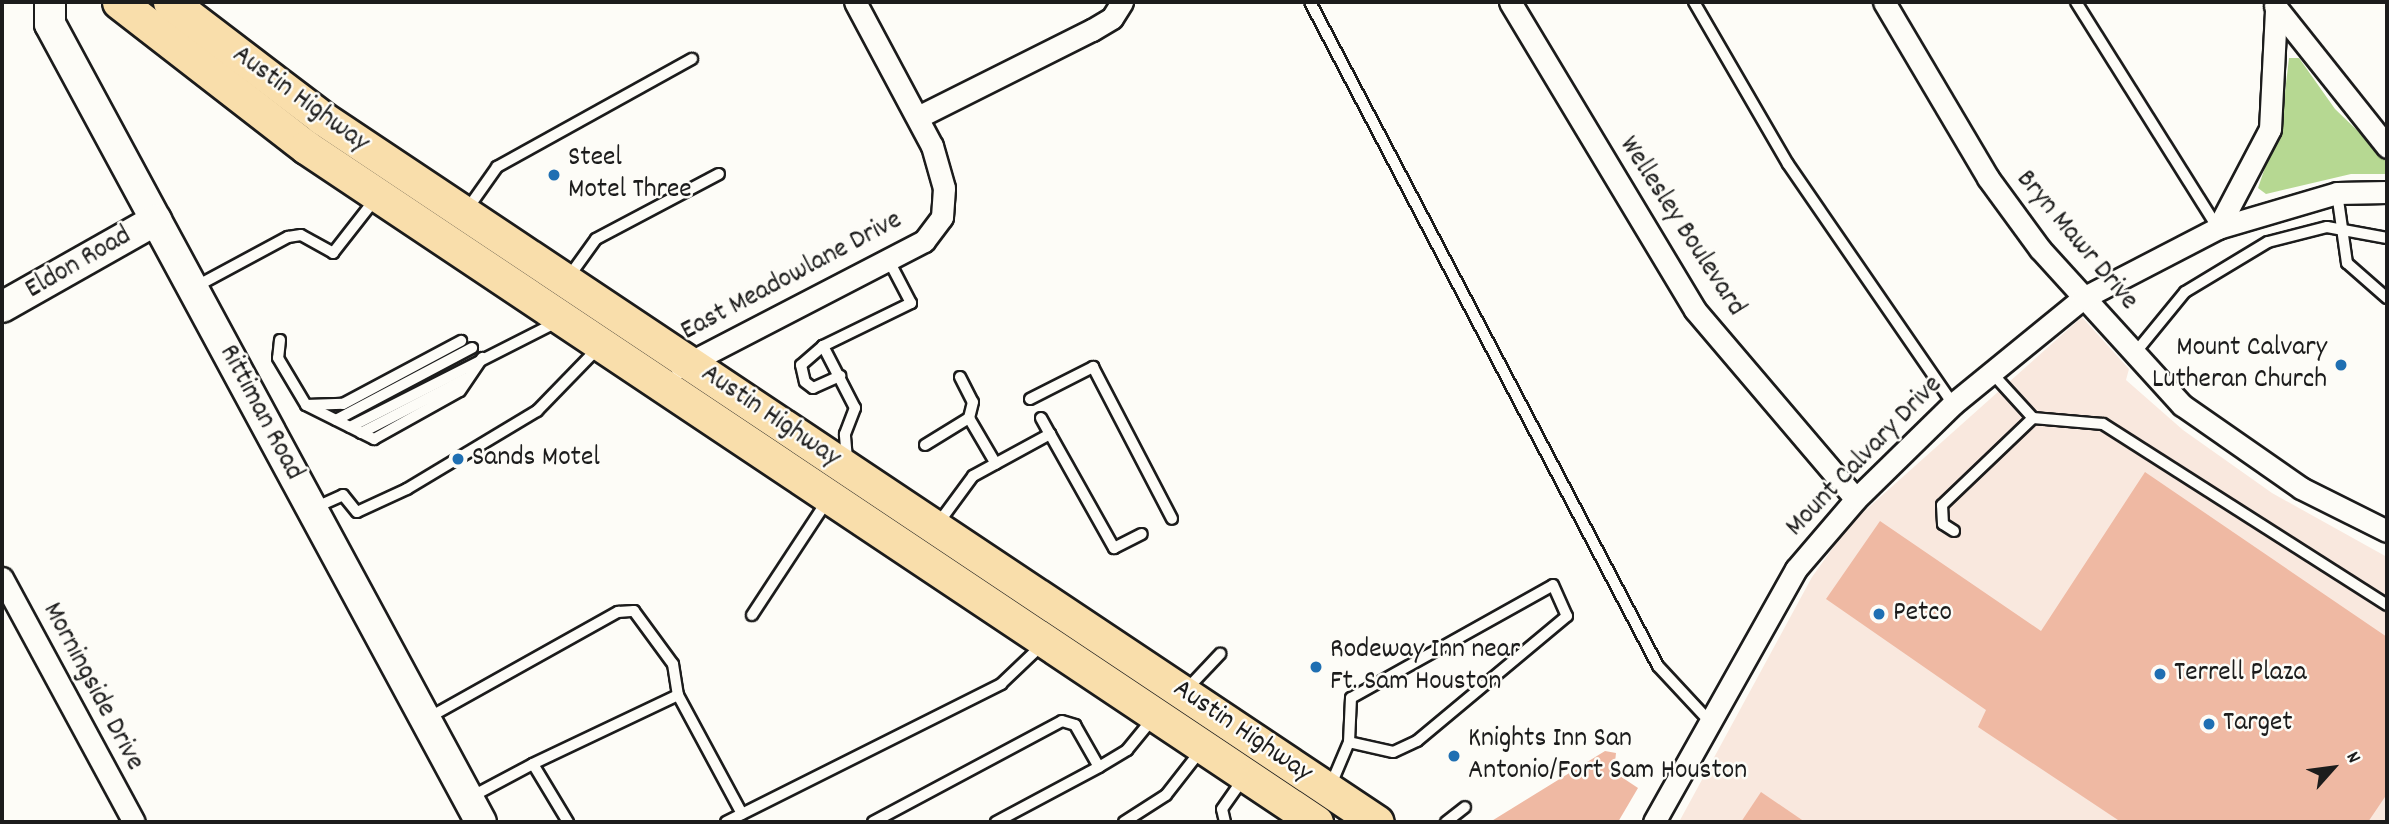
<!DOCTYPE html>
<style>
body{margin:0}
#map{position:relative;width:2389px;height:824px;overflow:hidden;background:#fdfcf7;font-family:Dekko,sans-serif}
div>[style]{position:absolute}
.built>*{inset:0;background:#f9e8de}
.green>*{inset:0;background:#b6d892}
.building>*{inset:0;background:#efb9a3}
.roads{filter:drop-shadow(2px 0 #1c1c1c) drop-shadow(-2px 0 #1c1c1c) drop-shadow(0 2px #1c1c1c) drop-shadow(0 -2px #1c1c1c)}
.lane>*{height:10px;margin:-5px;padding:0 5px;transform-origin:5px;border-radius:5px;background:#fdfcf7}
.street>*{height:21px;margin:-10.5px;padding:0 10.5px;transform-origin:10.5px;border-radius:10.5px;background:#fdfcf7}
.secondary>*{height:30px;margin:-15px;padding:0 15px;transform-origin:15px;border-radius:15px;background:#fdfcf7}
.primary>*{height:33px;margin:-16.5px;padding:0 16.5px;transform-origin:16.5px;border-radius:16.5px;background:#f9deab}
.dots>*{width:19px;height:19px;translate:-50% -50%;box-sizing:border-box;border:4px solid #fdfcf7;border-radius:50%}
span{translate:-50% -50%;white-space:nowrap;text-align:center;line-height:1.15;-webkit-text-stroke:5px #fdfcf7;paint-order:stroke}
.street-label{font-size:28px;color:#1c1c1c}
.poi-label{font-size:28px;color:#1c1c1c}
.left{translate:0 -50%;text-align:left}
.right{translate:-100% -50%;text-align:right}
.frame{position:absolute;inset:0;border:4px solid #1c1c1c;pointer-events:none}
.north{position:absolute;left:2298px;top:733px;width:70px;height:70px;-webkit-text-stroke:5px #fdfcf7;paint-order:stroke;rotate:62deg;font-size:19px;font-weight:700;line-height:28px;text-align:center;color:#1c1c1c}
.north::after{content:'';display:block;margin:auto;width:24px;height:32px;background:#1c1c1c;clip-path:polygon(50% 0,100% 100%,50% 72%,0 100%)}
</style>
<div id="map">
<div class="built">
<div style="clip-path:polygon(2082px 317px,2129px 369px,2126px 380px,2183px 430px,2272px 493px,2387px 557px,2387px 822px,1679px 822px,1812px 577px,1850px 524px)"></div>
</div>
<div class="green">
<div style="clip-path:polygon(2289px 58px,2299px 58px,2335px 109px,2386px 158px,2387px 174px,2351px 174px,2266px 194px,2258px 188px,2282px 118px)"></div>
</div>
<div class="building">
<div style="clip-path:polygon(2145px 472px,2387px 637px,2387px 794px,2368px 822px,2121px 822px,1978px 727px,1986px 710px,1826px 599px,1880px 521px,2041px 631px)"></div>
<div style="clip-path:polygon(1605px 751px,1616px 753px,1614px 772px,1638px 788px,1618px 822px,1490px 822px)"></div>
<div style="clip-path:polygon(1761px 792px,1805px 822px,1741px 822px)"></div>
</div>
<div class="roads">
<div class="lane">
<div style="left:1310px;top:2px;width:750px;rotate:62.34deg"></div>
<div style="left:1658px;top:666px;width:76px;rotate:47.1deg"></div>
<div style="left:1694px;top:2px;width:187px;rotate:59.9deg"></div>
<div style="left:1788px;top:164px;width:291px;rotate:55.5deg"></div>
<div style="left:2076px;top:2px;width:267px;rotate:57.9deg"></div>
<div style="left:2337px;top:193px;width:71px;rotate:81.9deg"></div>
<div style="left:2347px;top:263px;width:53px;rotate:41.2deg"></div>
<div style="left:466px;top:211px;width:54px;rotate:-54.8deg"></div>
<div style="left:497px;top:167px;width:223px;rotate:-29deg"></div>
<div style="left:568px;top:278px;width:48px;rotate:-54.3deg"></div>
<div style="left:596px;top:239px;width:139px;rotate:-27.9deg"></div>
<div style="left:195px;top:287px;width:106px;rotate:-28.3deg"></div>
<div style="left:288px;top:237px;width:13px;rotate:-9deg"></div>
<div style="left:301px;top:235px;width:37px;rotate:29deg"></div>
<div style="left:333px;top:253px;width:70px;rotate:-52deg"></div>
<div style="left:280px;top:340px;width:18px;rotate:96deg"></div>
<div style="left:278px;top:358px;width:55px;rotate:59.2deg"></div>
<div style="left:306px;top:405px;width:37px;rotate:-2deg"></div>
<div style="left:343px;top:404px;width:134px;rotate:-28.1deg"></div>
<div style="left:823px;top:346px;width:29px;rotate:139deg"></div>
<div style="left:801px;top:365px;width:17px;rotate:77deg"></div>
<div style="left:805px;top:382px;width:10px;rotate:37deg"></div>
<div style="left:813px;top:388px;width:30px;rotate:-24deg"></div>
<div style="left:2135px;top:353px;width:79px;rotate:-50.7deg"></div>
<div style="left:2185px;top:292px;width:97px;rotate:-31.1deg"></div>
<div style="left:2268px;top:242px;width:61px;rotate:-14.3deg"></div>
<div style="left:2327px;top:227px;width:61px;rotate:10.4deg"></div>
<div style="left:1991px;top:372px;width:62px;rotate:47.6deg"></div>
<div style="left:2033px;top:418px;width:70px;rotate:4.9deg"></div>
<div style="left:2103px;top:424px;width:337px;rotate:32.5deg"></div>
<div style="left:960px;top:377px;width:28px;rotate:63deg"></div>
<div style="left:973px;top:402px;width:16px;rotate:104deg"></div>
<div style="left:1030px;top:399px;width:71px;rotate:-26.9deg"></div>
<div style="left:1093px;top:367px;width:171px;rotate:62.5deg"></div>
<div style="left:308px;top:406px;width:74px;rotate:26.6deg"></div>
<div style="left:374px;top:439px;width:98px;rotate:-29.2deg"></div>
<div style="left:460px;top:391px;width:40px;rotate:-56deg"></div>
<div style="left:1041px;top:418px;width:18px;rotate:61deg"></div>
<div style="left:336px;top:420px;width:154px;rotate:-27.9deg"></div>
<div style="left:350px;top:427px;width:234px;rotate:-26.9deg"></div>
<div style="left:361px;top:433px;width:119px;rotate:-27.4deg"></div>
<div style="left:925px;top:445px;width:52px;rotate:-31.5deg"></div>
<div style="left:969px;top:418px;width:53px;rotate:59.6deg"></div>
<div style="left:847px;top:459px;width:25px;rotate:-95deg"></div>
<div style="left:845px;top:434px;width:28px;rotate:-69deg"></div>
<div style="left:855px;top:408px;width:70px;rotate:-117.3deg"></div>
<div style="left:823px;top:346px;width:98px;rotate:-26deg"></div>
<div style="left:911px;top:303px;width:50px;rotate:-117.6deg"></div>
<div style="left:312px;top:509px;width:34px;rotate:-24deg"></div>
<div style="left:343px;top:495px;width:22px;rotate:51deg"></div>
<div style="left:357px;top:512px;width:55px;rotate:-24.7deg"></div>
<div style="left:407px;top:489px;width:152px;rotate:-31deg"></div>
<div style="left:537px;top:411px;width:88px;rotate:-45.9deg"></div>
<div style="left:937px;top:525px;width:61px;rotate:-53.7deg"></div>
<div style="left:973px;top:476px;width:88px;rotate:-28.6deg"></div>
<div style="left:1050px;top:434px;width:131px;rotate:60.7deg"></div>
<div style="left:1114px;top:548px;width:31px;rotate:-27deg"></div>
<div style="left:1954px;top:531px;width:13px;rotate:-148deg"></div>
<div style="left:1943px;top:524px;width:19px;rotate:-93deg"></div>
<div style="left:1942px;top:505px;width:126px;rotate:-43.7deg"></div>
<div style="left:752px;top:615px;width:136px;rotate:-56.7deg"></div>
<div style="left:1186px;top:690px;width:50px;rotate:-46.6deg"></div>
<div style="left:678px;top:695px;width:135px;rotate:61.7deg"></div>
<div style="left:428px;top:718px;width:218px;rotate:-29.2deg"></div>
<div style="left:618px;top:612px;width:16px;rotate:-4deg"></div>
<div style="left:634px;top:611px;width:66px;rotate:53.7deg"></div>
<div style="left:673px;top:664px;width:31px;rotate:81deg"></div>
<div style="left:678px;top:695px;width:161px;rotate:154.6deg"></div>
<div style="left:1099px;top:767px;width:33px;rotate:-31deg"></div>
<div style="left:1127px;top:750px;width:43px;rotate:-50.7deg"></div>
<div style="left:1330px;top:787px;width:49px;rotate:-67.1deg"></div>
<div style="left:1349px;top:742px;width:44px;rotate:-87.4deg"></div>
<div style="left:1351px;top:698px;width:231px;rotate:-29.2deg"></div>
<div style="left:1553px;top:585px;width:34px;rotate:66deg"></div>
<div style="left:1567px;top:616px;width:195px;rotate:140.2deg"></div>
<div style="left:1417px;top:741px;width:26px;rotate:155deg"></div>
<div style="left:1393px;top:752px;width:45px;rotate:-167.2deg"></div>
<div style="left:469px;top:798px;width:72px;rotate:-28deg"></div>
<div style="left:533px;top:764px;width:68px;rotate:58.9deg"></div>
<div style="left:726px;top:822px;width:308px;rotate:-26.6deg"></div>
<div style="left:1001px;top:684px;width:58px;rotate:-43.6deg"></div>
<div style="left:873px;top:822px;width:214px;rotate:-28.1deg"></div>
<div style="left:1062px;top:721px;width:14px;rotate:17deg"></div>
<div style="left:1075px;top:725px;width:48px;rotate:60.3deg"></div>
<div style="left:1099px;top:767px;width:117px;rotate:151.9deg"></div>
<div style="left:1124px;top:822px;width:50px;rotate:-32.7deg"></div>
<div style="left:1166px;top:795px;width:58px;rotate:-52deg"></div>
<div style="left:1225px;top:822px;width:13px;rotate:-103deg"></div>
<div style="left:1222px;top:809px;width:39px;rotate:-55deg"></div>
<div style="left:1446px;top:822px;width:24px;rotate:-38deg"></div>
</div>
<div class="street">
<div style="left:1510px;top:2px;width:359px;rotate:59deg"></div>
<div style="left:1695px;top:310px;width:248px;rotate:49.6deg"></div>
<div style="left:1884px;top:2px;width:204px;rotate:59.4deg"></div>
<div style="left:1988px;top:178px;width:88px;rotate:53.8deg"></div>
<div style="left:2040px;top:249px;width:211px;rotate:47.7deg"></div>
<div style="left:2182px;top:405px;width:145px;rotate:34.9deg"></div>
<div style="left:2301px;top:488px;width:96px;rotate:26.6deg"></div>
<div style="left:2275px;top:6px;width:180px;rotate:51.5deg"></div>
<div style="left:918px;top:117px;width:195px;rotate:-26.6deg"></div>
<div style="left:1092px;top:30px;width:23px;rotate:-31deg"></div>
<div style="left:1112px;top:18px;width:19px;rotate:-58deg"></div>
<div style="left:2218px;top:228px;width:112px;rotate:-62.3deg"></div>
<div style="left:2270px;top:129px;width:120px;rotate:-87.1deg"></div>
<div style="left:681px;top:367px;width:274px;rotate:-27.4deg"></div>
<div style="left:924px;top:241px;width:30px;rotate:-53deg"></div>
<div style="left:942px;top:217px;width:29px;rotate:-86deg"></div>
<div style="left:944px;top:188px;width:44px;rotate:-105.9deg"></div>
<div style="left:932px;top:146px;width:163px;rotate:-118.1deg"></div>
<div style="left:2px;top:578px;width:277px;rotate:61.6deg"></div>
<div style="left:1654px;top:822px;width:290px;rotate:-60.7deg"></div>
<div style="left:1796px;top:569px;width:92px;rotate:-49.4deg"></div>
<div style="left:1856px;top:499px;width:136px;rotate:-44.4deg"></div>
<div style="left:1953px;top:404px;width:168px;rotate:-39.2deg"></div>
<div style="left:2083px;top:298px;width:152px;rotate:-27.4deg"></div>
<div style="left:2218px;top:228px;width:124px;rotate:-16.4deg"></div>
<div style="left:2337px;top:193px;width:50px;rotate:-1.1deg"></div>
</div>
<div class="secondary">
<div style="left:50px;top:2px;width:22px;rotate:90deg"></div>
<div style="left:50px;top:24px;width:907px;rotate:61.63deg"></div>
<div style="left:2px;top:307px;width:177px;rotate:-29.5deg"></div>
</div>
<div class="primary">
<div style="left:119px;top:2px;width:237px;rotate:37.8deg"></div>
<div style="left:306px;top:147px;width:1215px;rotate:33.76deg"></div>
<div style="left:170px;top:2px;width:191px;rotate:37.3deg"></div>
<div style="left:322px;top:118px;width:1268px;rotate:33.72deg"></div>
</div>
</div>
<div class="dots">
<div style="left:554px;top:175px;background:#1f6fb2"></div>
<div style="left:2341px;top:365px;background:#1f6fb2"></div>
<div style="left:458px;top:459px;background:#1f6fb2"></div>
<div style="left:1879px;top:614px;background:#1f6fb2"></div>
<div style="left:1316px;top:667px;background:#1f6fb2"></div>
<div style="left:2160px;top:674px;background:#1f6fb2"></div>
<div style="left:2209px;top:724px;background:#1f6fb2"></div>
<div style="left:1454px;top:756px;background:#1f6fb2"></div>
</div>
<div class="street-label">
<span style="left:300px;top:100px;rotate:36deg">Austin Highway</span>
<span style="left:1681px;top:227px;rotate:57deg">Wellesley Boulevard</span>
<span style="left:2076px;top:241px;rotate:50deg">Bryn Mawr Drive</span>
<span style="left:79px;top:264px;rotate:-30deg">Eldon Road</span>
<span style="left:792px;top:277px;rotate:-28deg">East Meadowlane Drive</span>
<span style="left:260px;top:413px;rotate:62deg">Rittiman Road</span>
<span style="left:770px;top:417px;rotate:34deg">Austin Highway</span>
<span style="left:1865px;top:457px;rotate:-46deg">Mount Calvary Drive</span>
<span style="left:92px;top:687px;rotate:62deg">Morningside Drive</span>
<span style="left:1242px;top:732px;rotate:34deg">Austin Highway</span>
</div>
<div class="poi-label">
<span class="left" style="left:568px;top:175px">Steel<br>Motel Three</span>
<span class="right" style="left:2327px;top:365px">Mount Calvary<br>Lutheran Church</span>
<span class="left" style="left:472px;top:459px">Sands Motel</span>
<span class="left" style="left:1893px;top:614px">Petco</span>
<span class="left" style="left:1330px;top:667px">Rodeway Inn near<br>Ft. Sam Houston</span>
<span class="left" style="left:2174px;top:674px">Terrell Plaza</span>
<span class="left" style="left:2223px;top:724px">Target</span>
<span class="left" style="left:1468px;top:756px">Knights Inn San<br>Antonio/Fort Sam Houston</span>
</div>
<div class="frame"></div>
<div class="north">N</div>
</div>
